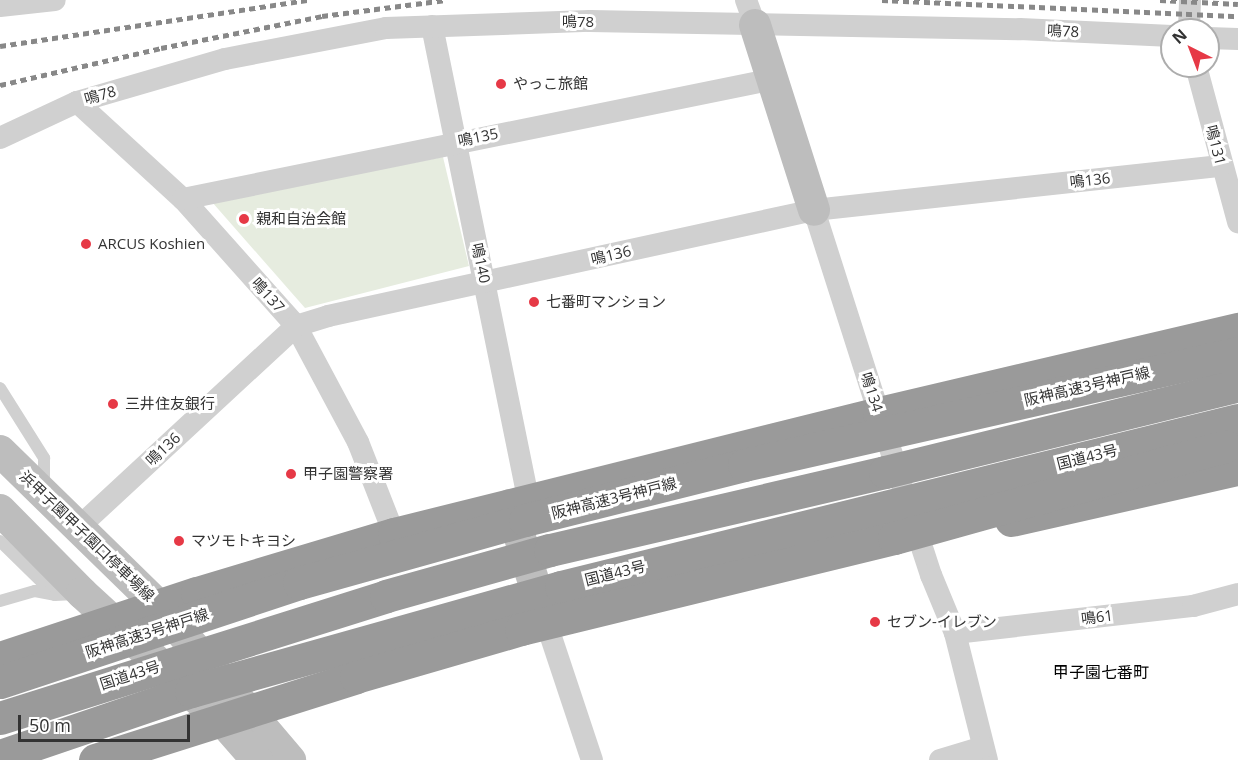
<!DOCTYPE html>
<meta charset="utf-8">
<style>
body{margin:0}
#map{position:relative;width:1238px;height:760px;overflow:hidden;background:#fff;font-family:"Open Sans","Noto Sans JP",sans-serif}
div>[style]{position:absolute}
.green>*{inset:0;background:#e6ecdf}
.lane>*{height:12px;margin:-6px;padding:0 6px;transform-origin:6px;border-radius:6px;background:#d0d0d0}
.street>*{height:22px;margin:-11px;padding:0 11px;transform-origin:11px;border-radius:11px;background:#d0d0d0}
.secondary>*{height:32px;margin:-16px;padding:0 16px;transform-origin:16px;border-radius:16px;background:#bdbdbd}
.highway>*{height:33px;margin:-16.5px;padding:0 16.5px;transform-origin:16.5px;border-radius:16.5px;background:#9a9a9a}
.rail>*{height:4.5px;margin-top:-2.25px;transform-origin:0;background:repeating-linear-gradient(90deg,#888 0 6px,transparent 0 10.5px)}
.highway-bridge>*{height:33px;margin:-16.5px;padding:0 16.5px;transform-origin:16.5px;border-radius:16.5px;background:#9a9a9a}
.dots>*{width:16px;height:16px;translate:-50% -50%;box-sizing:border-box;border:3px solid #fff;border-radius:50%}
span{translate:-50% -50%;white-space:nowrap;text-align:center;line-height:1.15;-webkit-text-stroke:6px #fff;paint-order:stroke}
.street-label{font-size:15px;color:#333}
.poi-label{font-size:15px;color:#333}
.left{translate:0 -50%;text-align:left}
.neighbourhood-label{font-size:16px;color:#000}
.north{position:absolute;left:1160px;top:18px;width:60px;height:60px;box-sizing:border-box;background:#fff;border:2px solid #adadad;border-radius:50%;rotate:318deg;font-size:16px;font-weight:700;line-height:24px;text-align:center;color:#333}
.north::after{content:'';display:block;margin:auto;width:21px;height:27px;background:#e63946;clip-path:polygon(50% 0,100% 100%,50% 72%,0 100%)}
.scale{position:absolute;left:18px;top:715px;width:172px;height:27px;box-sizing:border-box;border:3px solid #333;border-top:0;padding-left:8px;font-size:18px;line-height:21px;white-space:nowrap;color:#333;-webkit-text-stroke:4px #fff;paint-order:stroke}
</style>
<div id="map">
<div class="green">
<div style="clip-path:polygon(443px 157px,469px 266px,305px 308px,212px 202px)"></div>
</div>
<div class="lane">
<div style="left:0;top:388px;width:83px;rotate:57.8deg"></div>
<div style="left:44px;top:458px;width:30px;rotate:90deg"></div>
<div style="left:0;top:541px;width:76px;rotate:44.5deg"></div>
<div style="left:0;top:601px;width:36px;rotate:-16deg"></div>
<div style="left:35px;top:591px;width:20px;rotate:11deg"></div>
<div style="left:55px;top:595px;width:20px;rotate:-3deg"></div>
</div>
<div class="street">
<div style="left:746px;top:0;width:27px;rotate:70deg"></div>
<div style="left:0;top:6px;width:55px;rotate:-6.2deg"></div>
<div style="left:432px;top:26px;width:485px;rotate:78.5deg"></div>
<div style="left:1189px;top:30px;width:30px;rotate:-88deg"></div>
<div style="left:1208px;top:38px;width:30px;rotate:2deg"></div>
<div style="left:1196px;top:66px;width:162px;rotate:74.9deg"></div>
<div style="left:77px;top:102px;width:144px;rotate:42.5deg"></div>
<div style="left:183px;top:199px;width:170px;rotate:48.3deg"></div>
<div style="left:296px;top:326px;width:132px;rotate:61.9deg"></div>
<div style="left:358px;top:442px;width:99px;rotate:68.6deg"></div>
<div style="left:0;top:138px;width:85px;rotate:-25.1deg"></div>
<div style="left:77px;top:102px;width:154px;rotate:-16.2deg"></div>
<div style="left:225px;top:59px;width:164px;rotate:-10.9deg"></div>
<div style="left:386px;top:28px;width:204px;rotate:-2deg"></div>
<div style="left:590px;top:21px;width:430px;rotate:1.1deg"></div>
<div style="left:1020px;top:29px;width:152px;rotate:2.6deg"></div>
<div style="left:183px;top:199px;width:603px;rotate:-11.48deg"></div>
<div style="left:814px;top:210px;width:287px;rotate:72.3deg"></div>
<div style="left:913px;top:520px;width:58px;rotate:71.9deg"></div>
<div style="left:931px;top:575px;width:63px;rotate:67.5deg"></div>
<div style="left:955px;top:633px;width:131px;rotate:75.9deg"></div>
<div style="left:79px;top:527px;width:296px;rotate:-42.8deg"></div>
<div style="left:296px;top:326px;width:34px;rotate:-17deg"></div>
<div style="left:328px;top:316px;width:497px;rotate:-12.3deg"></div>
<div style="left:814px;top:210px;width:409px;rotate:-6.2deg"></div>
<div style="left:549px;top:631px;width:136px;rotate:71.6deg"></div>
<div style="left:955px;top:633px;width:240px;rotate:-6.5deg"></div>
<div style="left:1193px;top:606px;width:47px;rotate:-14.9deg"></div>
<div style="left:940px;top:760px;width:45px;rotate:-16.8deg"></div>
</div>
<div class="secondary">
<div style="left:755px;top:25px;width:194px;rotate:72.3deg"></div>
<div style="left:0;top:451px;width:221px;rotate:44.3deg"></div>
<div style="left:158px;top:605px;width:204px;rotate:49.6deg"></div>
<div style="left:510px;top:505px;width:119px;rotate:72.9deg"></div>
<div style="left:0;top:510px;width:117px;rotate:45.3deg"></div>
<div style="left:82px;top:593px;width:198px;rotate:42.5deg"></div>
<div style="left:228px;top:727px;width:44px;rotate:48.7deg"></div>
</div>
<div class="highway">
<div style="left:1011px;top:520px;width:233px;rotate:-12.7deg"></div>
<div style="left:0;top:658px;width:207px;rotate:-18.3deg"></div>
<div style="left:197px;top:593px;width:206px;rotate:-16.7deg"></div>
<div style="left:394px;top:534px;width:500px;rotate:-14deg"></div>
<div style="left:879px;top:413px;width:369px;rotate:-13.2deg"></div>
</div>
<div class="rail">
<div style="left:882px;top:0;width:356px;rotate:2.6deg"></div>
<div style="left:1160px;top:0;width:78px;rotate:2.9deg"></div>
<div style="left:0;top:46px;width:312px;rotate:-8.5deg"></div>
<div style="left:0;top:85px;width:165px;rotate:-12.9deg"></div>
<div style="left:161px;top:48px;width:164px;rotate:-11.2deg"></div>
<div style="left:322px;top:16px;width:125px;rotate:-7.4deg"></div>
</div>
<div class="highway-bridge">
<div style="left:0;top:682px;width:315px;rotate:-18.3deg"></div>
<div style="left:299px;top:583px;width:235px;rotate:-15.6deg"></div>
<div style="left:525px;top:520px;width:226px;rotate:-14.1deg"></div>
<div style="left:744px;top:465px;width:507px;rotate:-12.77deg"></div>
<div style="left:0;top:718px;width:405px;rotate:-17.5deg"></div>
<div style="left:386px;top:596px;width:170px;rotate:-15.7deg"></div>
<div style="left:550px;top:550px;width:344px;rotate:-13.1deg"></div>
<div style="left:885px;top:472px;width:364px;rotate:-13.8deg"></div>
<div style="left:0;top:756px;width:202px;rotate:-18.8deg"></div>
<div style="left:191px;top:691px;width:384px;rotate:-15.7deg"></div>
<div style="left:561px;top:587px;width:697px;rotate:-13.86deg"></div>
<div style="left:95px;top:760px;width:274px;rotate:-17.6deg"></div>
<div style="left:356px;top:677px;width:172px;rotate:-16.2deg"></div>
<div style="left:521px;top:629px;width:384px;rotate:-13.7deg"></div>
<div style="left:894px;top:538px;width:344px;rotate:-15.5deg"></div>
</div>
<div class="dots">
<div style="left:501px;top:84px;background:#e63946"></div>
<div style="left:244px;top:219px;background:#e63946"></div>
<div style="left:86px;top:244px;background:#e63946"></div>
<div style="left:534px;top:302px;background:#e63946"></div>
<div style="left:113px;top:404px;background:#e63946"></div>
<div style="left:291px;top:474px;background:#e63946"></div>
<div style="left:179px;top:541px;background:#e63946"></div>
<div style="left:875px;top:622px;background:#e63946"></div>
</div>
<div class="street-label">
<span style="left:578px;top:22px">鳴78</span>
<span style="left:1063px;top:31px;rotate:3deg">鳴78</span>
<span style="left:100px;top:95px;rotate:-16deg">鳴78</span>
<span style="left:478px;top:137px;rotate:-11deg">鳴135</span>
<span style="left:1216px;top:145px;rotate:76deg">鳴131</span>
<span style="left:1090px;top:180px;rotate:-6deg">鳴136</span>
<span style="left:611px;top:255px;rotate:-13deg">鳴136</span>
<span style="left:481px;top:263px;rotate:78deg">鳴140</span>
<span style="left:268px;top:295px;rotate:48deg">鳴137</span>
<span style="left:1087px;top:386px;rotate:-13deg">阪神高速3号神戸線</span>
<span style="left:872px;top:392px;rotate:72deg">鳴134</span>
<span style="left:163px;top:449px;rotate:-43deg">鳴136</span>
<span style="left:1087px;top:457px;rotate:-14deg">国道43号</span>
<span style="left:614px;top:498px;rotate:-14deg">阪神高速3号神戸線</span>
<span style="left:87px;top:536px;rotate:44deg">浜甲子園甲子園口停車場線</span>
<span style="left:615px;top:573px;rotate:-14deg">国道43号</span>
<span style="left:1097px;top:617px;rotate:-7deg">鳴61</span>
<span style="left:147px;top:633px;rotate:-18deg">阪神高速3号神戸線</span>
<span style="left:130px;top:675px;rotate:-18deg">国道43号</span>
</div>
<div class="poi-label">
<span class="left" style="left:513px;top:84px">やっこ旅館</span>
<span class="left" style="left:256px;top:219px">親和自治会館</span>
<span class="left" style="left:98px;top:244px">ARCUS Koshien</span>
<span class="left" style="left:546px;top:302px">七番町マンション</span>
<span class="left" style="left:125px;top:404px">三井住友銀行</span>
<span class="left" style="left:303px;top:474px">甲子園警察署</span>
<span class="left" style="left:191px;top:541px">マツモトキヨシ</span>
<span class="left" style="left:887px;top:622px">セブン-イレブン</span>
</div>
<div class="neighbourhood-label">
<span style="left:1101px;top:672px">甲子園七番町</span>
</div>
<div class="north">N</div>
<div class="scale">50 m</div>
</div>
